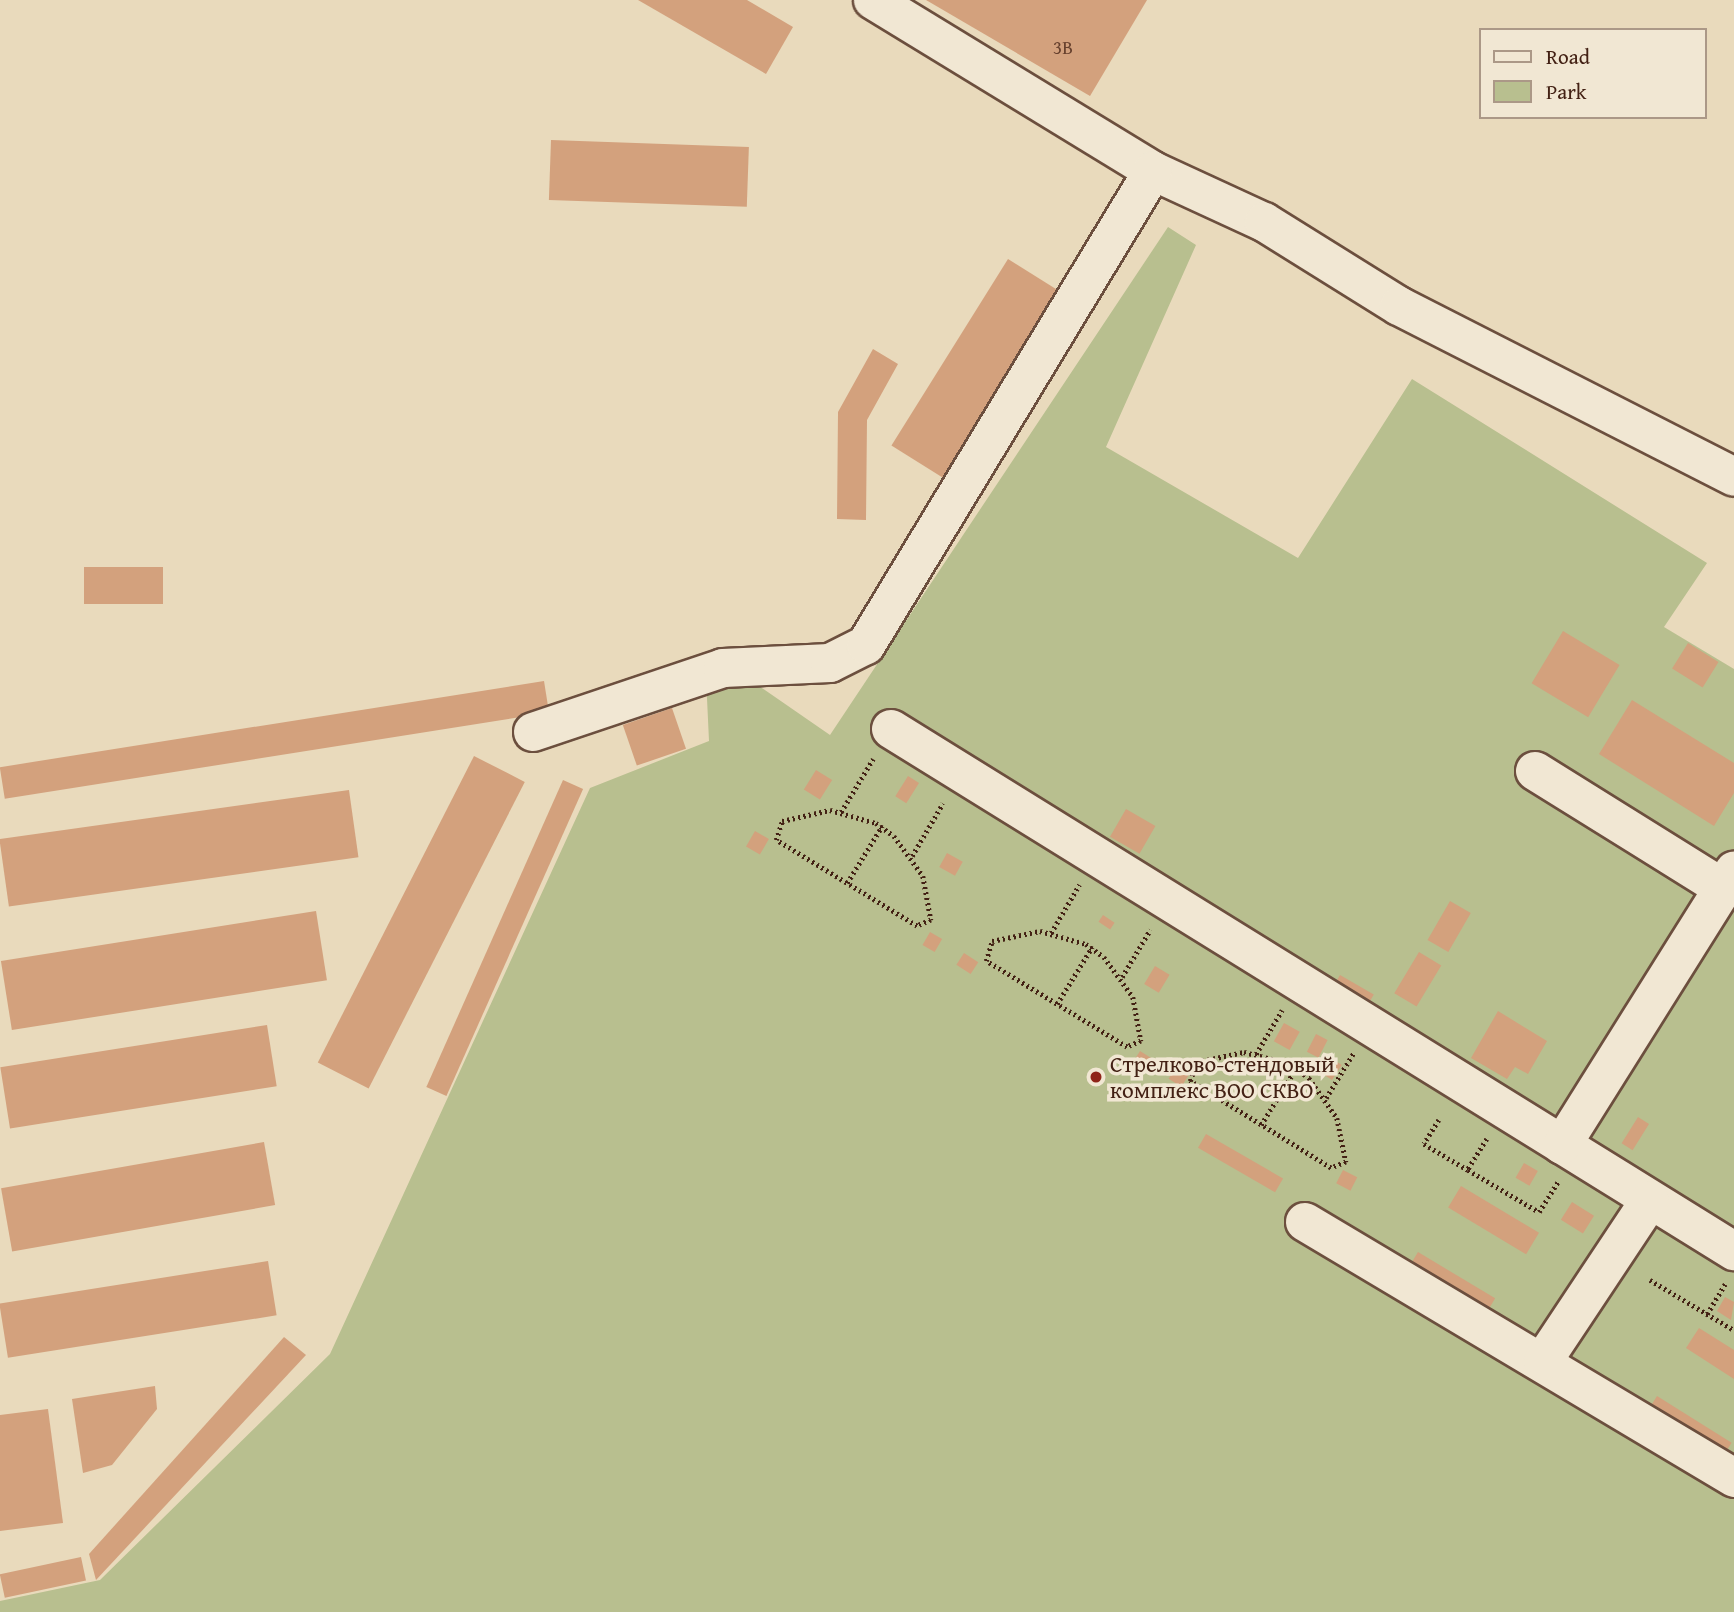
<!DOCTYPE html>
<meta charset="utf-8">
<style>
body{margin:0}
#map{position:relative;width:1734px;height:1612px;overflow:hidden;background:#e9dabc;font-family:"Gentium Book Plus",serif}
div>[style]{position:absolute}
.green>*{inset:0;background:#b8bf8f}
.building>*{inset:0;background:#d3a17d;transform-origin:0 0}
.path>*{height:4.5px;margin-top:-2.25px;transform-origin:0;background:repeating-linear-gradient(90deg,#432114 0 2px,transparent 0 5.5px)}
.roads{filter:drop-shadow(2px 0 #6c4f3e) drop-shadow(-2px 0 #6c4f3e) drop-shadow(0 2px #6c4f3e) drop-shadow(0 -2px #6c4f3e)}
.minor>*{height:38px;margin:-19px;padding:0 19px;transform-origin:19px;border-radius:19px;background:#f1e7d3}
.dots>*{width:19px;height:19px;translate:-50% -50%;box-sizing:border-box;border:4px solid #f1e7d3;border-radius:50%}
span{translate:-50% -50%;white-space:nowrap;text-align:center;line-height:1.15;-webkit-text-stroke:7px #f1e7d3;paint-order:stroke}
.number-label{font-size:19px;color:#67412e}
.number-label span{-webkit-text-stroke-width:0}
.poi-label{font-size:23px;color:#432114}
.left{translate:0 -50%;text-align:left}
.legend{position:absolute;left:1479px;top:28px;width:228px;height:91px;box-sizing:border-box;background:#f1e7d3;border:2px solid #ab9887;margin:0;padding:9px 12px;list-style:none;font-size:21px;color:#432114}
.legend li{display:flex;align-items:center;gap:14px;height:35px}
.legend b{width:35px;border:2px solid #ab9887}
</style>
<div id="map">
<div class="green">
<div style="clip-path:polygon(1168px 227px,1196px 245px,1106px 447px,1298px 558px,1412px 379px,1707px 563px,1664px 627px,1734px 669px,1734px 1612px,0 1612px,0 1601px,100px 1580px,330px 1354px,590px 788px,709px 741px,706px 677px,746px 677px,830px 735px)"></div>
</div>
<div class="building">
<div style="clip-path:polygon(638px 0,747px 0,793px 27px,766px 74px)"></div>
<div style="clip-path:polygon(926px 0,1147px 0,1090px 96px)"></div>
<div style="left:551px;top:140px;width:198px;height:60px;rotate:2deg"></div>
<div style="left:1008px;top:259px;width:65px;height:220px;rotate:32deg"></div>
<div style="clip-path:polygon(873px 349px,898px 364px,867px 420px,866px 520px,837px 519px,838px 412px)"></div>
<div style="left:163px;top:567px;width:37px;height:79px;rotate:90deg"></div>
<div style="left:1563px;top:631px;width:66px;height:61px;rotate:31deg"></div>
<div style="left:1688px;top:643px;width:36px;height:30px;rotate:32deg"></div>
<div style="left:544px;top:681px;width:32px;height:551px;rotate:81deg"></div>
<div style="clip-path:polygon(1632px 700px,1734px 763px,1734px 793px,1714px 826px,1599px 754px)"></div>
<div style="left:672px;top:708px;width:43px;height:52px;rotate:71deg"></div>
<div style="left:474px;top:756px;width:57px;height:344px;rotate:27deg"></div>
<div style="left:816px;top:770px;width:19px;height:23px;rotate:32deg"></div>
<div style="left:908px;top:776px;width:13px;height:24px;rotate:32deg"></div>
<div style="left:563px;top:780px;width:22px;height:336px;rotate:24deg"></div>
<div style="left:349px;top:790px;width:68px;height:353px;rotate:82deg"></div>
<div style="left:1126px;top:809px;width:34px;height:32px;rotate:30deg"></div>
<div style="left:755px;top:831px;width:16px;height:18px;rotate:30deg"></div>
<div style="left:947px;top:853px;width:18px;height:16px;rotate:29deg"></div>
<div style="left:1450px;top:901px;width:24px;height:45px;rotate:30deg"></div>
<div style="left:316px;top:911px;width:70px;height:319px;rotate:81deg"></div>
<div style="left:1103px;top:915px;width:14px;height:8px;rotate:34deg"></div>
<div style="left:930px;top:932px;width:14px;height:15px;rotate:30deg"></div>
<div style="left:1419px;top:952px;width:26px;height:48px;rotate:31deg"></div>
<div style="left:964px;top:953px;width:17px;height:14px;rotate:33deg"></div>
<div style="left:1155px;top:966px;width:17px;height:21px;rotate:31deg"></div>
<div style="left:1340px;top:975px;width:39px;height:15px;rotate:30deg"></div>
<div style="clip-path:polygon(1498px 1011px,1547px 1041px,1528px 1074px,1515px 1067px,1507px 1079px,1471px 1058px)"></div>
<div style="left:1284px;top:1023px;width:18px;height:21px;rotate:29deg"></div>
<div style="left:267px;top:1025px;width:62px;height:270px;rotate:81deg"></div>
<div style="left:1316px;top:1034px;width:13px;height:20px;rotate:27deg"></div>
<div style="left:1140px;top:1051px;width:15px;height:13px;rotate:32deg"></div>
<div style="left:1325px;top:1054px;width:20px;height:18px;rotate:33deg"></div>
<div style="left:1176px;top:1067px;width:15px;height:14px;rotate:32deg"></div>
<div style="left:1638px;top:1117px;width:13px;height:31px;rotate:32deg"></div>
<div style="left:1206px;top:1134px;width:89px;height:16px;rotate:30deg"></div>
<div style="left:264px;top:1142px;width:64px;height:267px;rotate:80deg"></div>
<div style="left:1524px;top:1163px;width:16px;height:17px;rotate:30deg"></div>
<div style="left:1343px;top:1170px;width:16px;height:15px;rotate:27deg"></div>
<div style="left:1461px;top:1186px;width:91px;height:25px;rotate:31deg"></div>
<div style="left:1572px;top:1202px;width:26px;height:21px;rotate:32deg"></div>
<div style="left:1418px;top:1252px;width:90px;height:19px;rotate:31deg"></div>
<div style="left:268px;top:1261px;width:55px;height:272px;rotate:81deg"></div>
<div style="clip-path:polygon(1725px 1297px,1734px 1302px,1731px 1320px,1717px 1311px)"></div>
<div style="clip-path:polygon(1699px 1328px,1734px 1350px,1734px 1379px,1686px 1348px)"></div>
<div style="clip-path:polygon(284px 1337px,306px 1355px,96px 1580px,89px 1554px)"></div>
<div style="clip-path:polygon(155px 1386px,157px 1409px,112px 1465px,83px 1473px,72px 1399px)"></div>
<div style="left:1657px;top:1396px;width:88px;height:17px;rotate:32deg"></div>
<div style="clip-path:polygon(48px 1409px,63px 1523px,0 1531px,0 1415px)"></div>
<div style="left:81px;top:1557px;width:24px;height:83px;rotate:78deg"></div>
</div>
<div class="path">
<div style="left:830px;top:810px;width:48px;rotate:15.8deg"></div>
<div style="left:876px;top:823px;width:22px;rotate:36deg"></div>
<div style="left:894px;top:836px;width:49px;rotate:54.1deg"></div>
<div style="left:923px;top:876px;width:45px;rotate:79.7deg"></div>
<div style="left:931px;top:920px;width:15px;rotate:157deg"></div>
<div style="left:917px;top:926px;width:165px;rotate:-148.6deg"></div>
<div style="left:776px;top:840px;width:20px;rotate:-72deg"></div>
<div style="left:782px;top:821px;width:49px;rotate:-12.9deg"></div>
<div style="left:841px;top:812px;width:62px;rotate:-58.9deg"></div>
<div style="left:912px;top:856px;width:61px;rotate:-59.7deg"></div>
<div style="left:847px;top:883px;width:67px;rotate:-58.4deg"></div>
<div style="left:1040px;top:931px;width:48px;rotate:15.8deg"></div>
<div style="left:1086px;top:944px;width:22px;rotate:36deg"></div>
<div style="left:1104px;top:957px;width:49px;rotate:54.1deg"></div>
<div style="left:1133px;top:997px;width:45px;rotate:79.7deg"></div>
<div style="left:1141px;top:1041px;width:15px;rotate:157deg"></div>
<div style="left:1127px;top:1047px;width:165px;rotate:-148.6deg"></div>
<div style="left:986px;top:961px;width:21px;rotate:-73deg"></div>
<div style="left:992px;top:941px;width:49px;rotate:-11.8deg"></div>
<div style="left:1051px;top:933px;width:56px;rotate:-59.7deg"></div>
<div style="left:1122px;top:977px;width:55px;rotate:-59.2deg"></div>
<div style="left:1057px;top:1004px;width:67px;rotate:-58.4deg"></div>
<div style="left:1244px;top:1052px;width:49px;rotate:14.3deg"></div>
<div style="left:1291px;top:1064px;width:23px;rotate:38deg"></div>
<div style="left:1309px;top:1078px;width:49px;rotate:55deg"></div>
<div style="left:1337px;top:1118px;width:45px;rotate:78.4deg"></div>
<div style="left:1346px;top:1162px;width:16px;rotate:158deg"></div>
<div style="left:1331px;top:1168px;width:166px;rotate:-148.3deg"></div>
<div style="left:1190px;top:1081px;width:20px;rotate:-70deg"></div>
<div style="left:1197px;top:1062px;width:48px;rotate:-12deg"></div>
<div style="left:1256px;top:1054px;width:51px;rotate:-59.4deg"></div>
<div style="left:1326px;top:1098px;width:52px;rotate:-58.5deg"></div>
<div style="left:1439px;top:1120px;width:28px;rotate:122deg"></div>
<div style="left:1424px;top:1144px;width:51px;rotate:30.6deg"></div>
<div style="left:1261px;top:1125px;width:67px;rotate:-58.4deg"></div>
<div style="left:1487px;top:1139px;width:36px;rotate:122deg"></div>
<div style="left:1468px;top:1170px;width:82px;rotate:30.6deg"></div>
<div style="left:1539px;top:1212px;width:36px;rotate:-58deg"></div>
<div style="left:1650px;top:1280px;width:98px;rotate:30.8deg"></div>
<div style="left:1707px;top:1314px;width:35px;rotate:-59deg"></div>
</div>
<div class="roads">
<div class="minor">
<div style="left:873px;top:0;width:328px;rotate:31.4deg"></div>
<div style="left:1153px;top:171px;width:122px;rotate:24.7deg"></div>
<div style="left:1264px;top:222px;width:159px;rotate:31.9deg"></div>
<div style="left:1399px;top:306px;width:376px;rotate:27deg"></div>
<div style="left:891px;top:729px;width:992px;rotate:31.77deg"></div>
<div style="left:533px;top:732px;width:200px;rotate:-18.6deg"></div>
<div style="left:723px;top:668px;width:107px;rotate:-2.7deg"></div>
<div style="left:830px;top:663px;width:40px;rotate:-26.6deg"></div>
<div style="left:866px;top:645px;width:554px;rotate:-58.81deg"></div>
<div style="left:1535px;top:771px;width:221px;rotate:31.9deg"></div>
<div style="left:1562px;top:1145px;width:324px;rotate:-57.9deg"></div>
<div style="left:1305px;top:1222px;width:500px;rotate:30.8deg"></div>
<div style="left:1543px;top:1361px;width:193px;rotate:-56.4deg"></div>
</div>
</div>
<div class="dots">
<div style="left:1096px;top:1077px;background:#8f2418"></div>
</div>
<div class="number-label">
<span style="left:1063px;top:48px">3В</span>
</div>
<div class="poi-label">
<span class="left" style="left:1110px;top:1077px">Стрелково-стендовый<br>комплекс ВОО СКВО</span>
</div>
<ul class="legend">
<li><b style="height:9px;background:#f1e7d3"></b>Road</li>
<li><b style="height:19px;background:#b8bf8f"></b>Park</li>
</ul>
</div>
